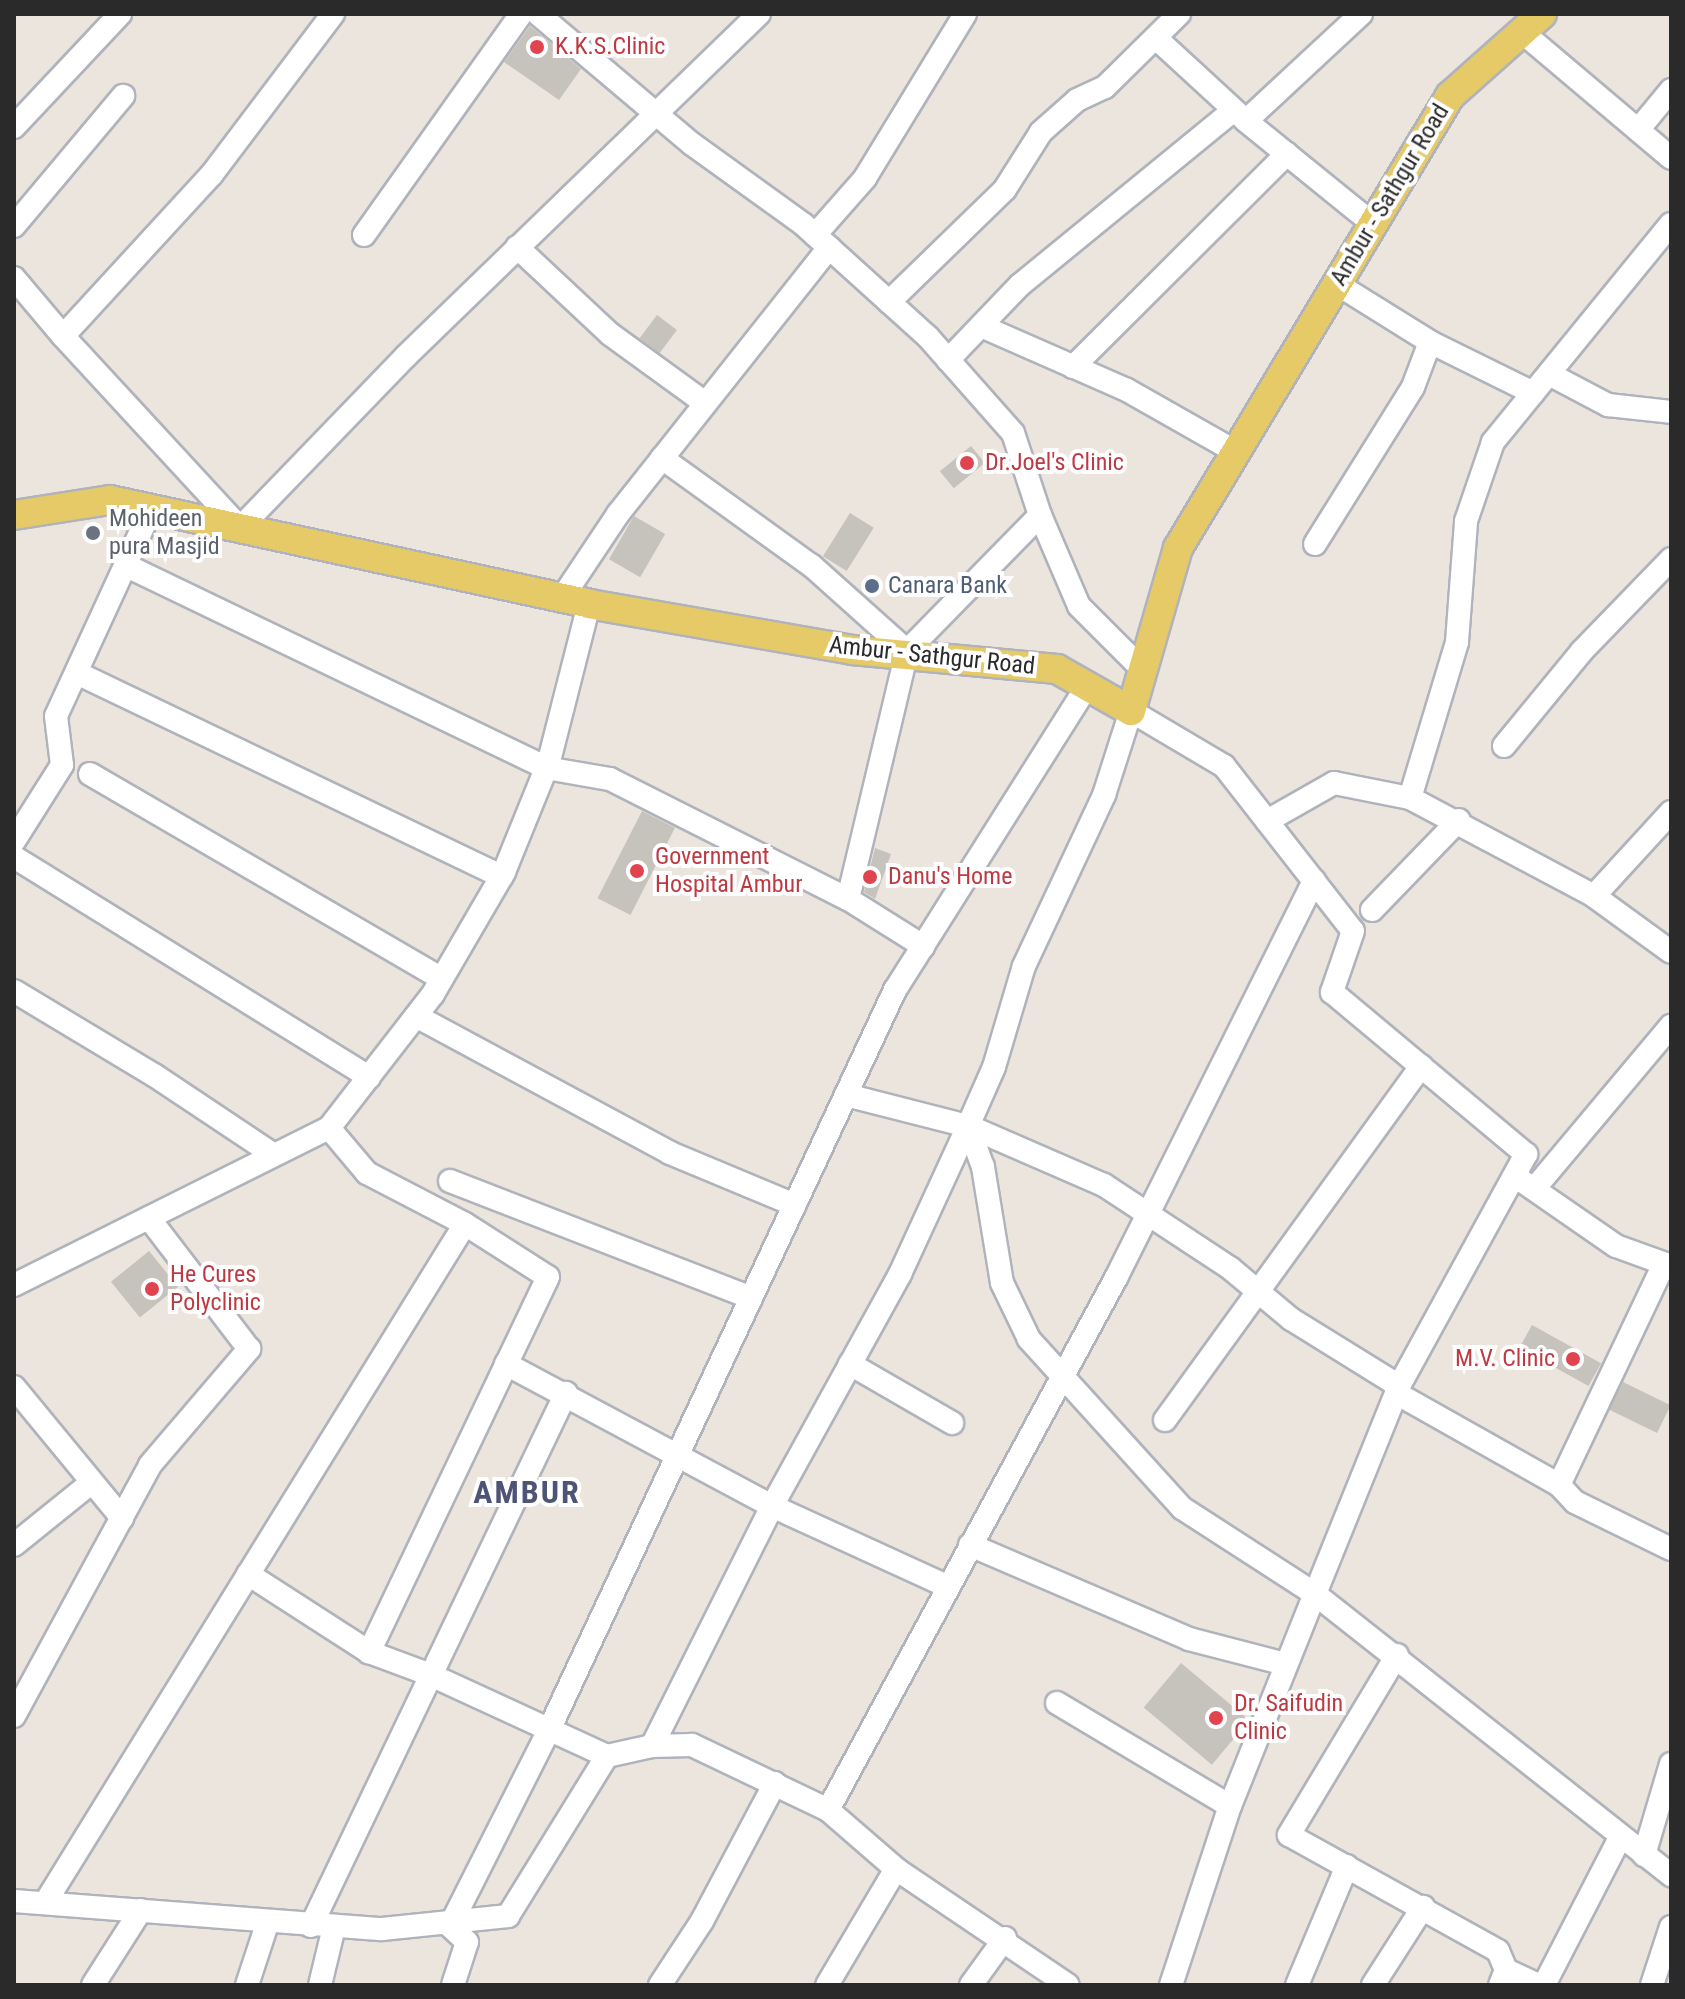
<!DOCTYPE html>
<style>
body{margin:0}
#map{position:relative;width:1685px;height:1999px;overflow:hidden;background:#ebe5dd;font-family:"Roboto Condensed",sans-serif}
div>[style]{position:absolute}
.building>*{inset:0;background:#c6c2bc;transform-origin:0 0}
.roads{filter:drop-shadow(2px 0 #b0b3bc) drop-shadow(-2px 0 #b0b3bc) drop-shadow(0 2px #b0b3bc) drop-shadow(0 -2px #b0b3bc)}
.minor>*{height:22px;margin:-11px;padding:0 11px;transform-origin:11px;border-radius:11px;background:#fff}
.major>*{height:28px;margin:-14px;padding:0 14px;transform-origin:14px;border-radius:14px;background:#e5ca67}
.dots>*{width:22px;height:22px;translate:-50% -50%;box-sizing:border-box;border:4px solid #fff;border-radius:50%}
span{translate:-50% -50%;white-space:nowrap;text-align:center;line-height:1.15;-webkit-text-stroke:8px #fff;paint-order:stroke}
.health-label{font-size:24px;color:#be3a42}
.left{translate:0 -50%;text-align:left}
.right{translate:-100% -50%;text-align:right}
.street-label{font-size:24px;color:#2a2a2a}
.worship-label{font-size:24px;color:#5b616d}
.service-label{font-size:24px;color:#4e5e75}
.district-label{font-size:32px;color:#4e5476;font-weight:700;letter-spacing:2px}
.frame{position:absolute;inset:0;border:16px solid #2a2a2a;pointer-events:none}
</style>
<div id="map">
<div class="building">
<div style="clip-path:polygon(530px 26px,581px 69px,559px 100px,504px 62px)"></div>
<div style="left:657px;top:315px;width:25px;height:29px;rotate:37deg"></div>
<div style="left:971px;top:446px;width:22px;height:40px;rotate:51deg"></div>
<div style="left:850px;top:513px;width:28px;height:51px;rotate:32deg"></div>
<div style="left:634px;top:516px;width:36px;height:50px;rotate:30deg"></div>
<div style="left:642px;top:811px;width:37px;height:98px;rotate:27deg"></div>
<div style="clip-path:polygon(875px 848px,891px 854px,875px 899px,864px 892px)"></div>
<div style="left:149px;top:1251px;width:46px;height:49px;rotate:51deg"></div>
<div style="left:1532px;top:1325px;width:79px;height:26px;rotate:29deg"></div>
<div style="left:1623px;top:1382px;width:53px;height:31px;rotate:26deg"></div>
<div style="left:1181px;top:1663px;width:89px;height:58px;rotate:40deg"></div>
</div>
<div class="roads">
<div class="minor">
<div style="left:333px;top:14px;width:201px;rotate:127.1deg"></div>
<div style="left:212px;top:174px;width:220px;rotate:132.6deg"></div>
<div style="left:63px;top:336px;width:261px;rotate:47.3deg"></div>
<div style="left:240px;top:528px;width:238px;rotate:-46deg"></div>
<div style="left:405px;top:357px;width:493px;rotate:-44.1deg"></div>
<div style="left:538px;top:14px;width:202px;rotate:40.2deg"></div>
<div style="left:692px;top:144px;width:137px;rotate:35.8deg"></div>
<div style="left:803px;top:224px;width:169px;rotate:42.1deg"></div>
<div style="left:928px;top:337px;width:128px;rotate:48.5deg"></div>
<div style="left:1013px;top:433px;width:86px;rotate:71.8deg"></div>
<div style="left:1040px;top:515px;width:99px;rotate:66.8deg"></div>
<div style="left:1079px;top:606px;width:88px;rotate:45deg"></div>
<div style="left:1361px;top:14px;width:157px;rotate:137.1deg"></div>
<div style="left:1246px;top:121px;width:164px;rotate:39deg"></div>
<div style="left:1522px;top:32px;width:195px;rotate:40.2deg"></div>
<div style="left:1157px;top:39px;width:120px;rotate:42.6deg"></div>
<div style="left:14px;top:127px;width:155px;rotate:-46.8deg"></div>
<div style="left:1638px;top:130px;width:52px;rotate:-50.5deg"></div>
<div style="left:14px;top:226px;width:170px;rotate:-50deg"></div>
<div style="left:364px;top:235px;width:271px;rotate:-54.6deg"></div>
<div style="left:815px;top:235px;width:76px;rotate:-48.7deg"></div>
<div style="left:865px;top:178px;width:192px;rotate:-58.6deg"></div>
<div style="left:517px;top:247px;width:127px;rotate:43.1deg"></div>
<div style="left:610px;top:334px;width:117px;rotate:36deg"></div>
<div style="left:14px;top:278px;width:76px;rotate:49.8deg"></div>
<div style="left:1337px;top:284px;width:110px;rotate:31.9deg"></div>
<div style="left:1430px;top:342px;width:115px;rotate:26.3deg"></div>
<div style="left:889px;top:302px;width:162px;rotate:-44.2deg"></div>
<div style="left:1005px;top:189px;width:67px;rotate:-57.7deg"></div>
<div style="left:1041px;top:132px;width:48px;rotate:-41.6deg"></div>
<div style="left:1077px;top:100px;width:31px;rotate:-25deg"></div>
<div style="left:1105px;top:87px;width:104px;rotate:-44.6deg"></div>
<div style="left:981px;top:326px;width:159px;rotate:23.7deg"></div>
<div style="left:1127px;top:390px;width:125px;rotate:29.6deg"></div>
<div style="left:948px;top:360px;width:104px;rotate:-46.2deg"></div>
<div style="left:1020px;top:285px;width:276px;rotate:-39.3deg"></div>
<div style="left:1073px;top:367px;width:302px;rotate:-44.9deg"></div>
<div style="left:1549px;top:374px;width:67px;rotate:27.7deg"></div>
<div style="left:1608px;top:405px;width:63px;rotate:6.3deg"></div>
<div style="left:662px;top:458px;width:185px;rotate:35.8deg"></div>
<div style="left:812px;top:566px;width:127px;rotate:41.8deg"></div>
<div style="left:1315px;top:544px;width:185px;rotate:-58deg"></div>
<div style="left:1413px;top:387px;width:48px;rotate:-69.3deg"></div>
<div style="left:125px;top:565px;width:467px;rotate:25.7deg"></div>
<div style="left:546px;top:768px;width:65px;rotate:9.8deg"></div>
<div style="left:610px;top:779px;width:267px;rotate:26.8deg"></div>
<div style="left:848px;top:899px;width:89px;rotate:32.1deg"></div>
<div style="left:562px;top:598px;width:101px;rotate:-56.3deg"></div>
<div style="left:618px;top:514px;width:340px;rotate:-51.6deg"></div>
<div style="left:77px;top:673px;width:471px;rotate:25.6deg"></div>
<div style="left:1504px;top:746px;width:123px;rotate:-50.6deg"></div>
<div style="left:1582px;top:651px;width:128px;rotate:-45.9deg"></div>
<div style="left:90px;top:774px;width:407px;rotate:30.2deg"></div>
<div style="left:1410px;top:798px;width:163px;rotate:-73.2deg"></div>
<div style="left:1457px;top:642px;width:121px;rotate:-85.7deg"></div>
<div style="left:1466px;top:521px;width:83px;rotate:-71.1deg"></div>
<div style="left:1493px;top:442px;width:281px;rotate:-50.8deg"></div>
<div style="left:1267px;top:821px;width:77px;rotate:-29.6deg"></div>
<div style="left:1334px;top:783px;width:77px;rotate:11.2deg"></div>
<div style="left:1410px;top:798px;width:208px;rotate:28deg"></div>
<div style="left:1594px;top:896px;width:95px;rotate:36deg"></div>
<div style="left:14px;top:841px;width:90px;rotate:-57.7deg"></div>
<div style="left:62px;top:765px;width:49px;rotate:-97deg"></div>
<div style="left:56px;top:716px;width:228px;rotate:-65.3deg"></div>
<div style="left:14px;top:857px;width:418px;rotate:31.8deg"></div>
<div style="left:1594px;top:896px;width:114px;rotate:-47.5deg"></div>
<div style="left:848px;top:899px;width:255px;rotate:-76.6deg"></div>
<div style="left:907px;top:651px;width:190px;rotate:-45.6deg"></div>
<div style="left:1372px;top:910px;width:125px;rotate:-46deg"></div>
<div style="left:14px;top:991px;width:163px;rotate:31deg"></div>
<div style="left:154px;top:1075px;width:144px;rotate:33.7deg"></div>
<div style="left:416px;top:1016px;width:289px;rotate:28.3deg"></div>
<div style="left:670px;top:1153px;width:135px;rotate:22.6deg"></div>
<div style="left:846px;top:1095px;width:126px;rotate:14.3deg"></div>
<div style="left:968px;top:1126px;width:148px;rotate:23.5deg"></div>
<div style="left:1104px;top:1185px;width:151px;rotate:33.4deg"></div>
<div style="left:1230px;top:1268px;width:80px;rotate:39.9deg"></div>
<div style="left:1291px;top:1319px;width:127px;rotate:31.8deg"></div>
<div style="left:329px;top:1128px;width:59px;rotate:49.8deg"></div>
<div style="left:367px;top:1173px;width:110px;rotate:27.5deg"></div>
<div style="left:465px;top:1224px;width:98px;rotate:32.6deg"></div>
<div style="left:548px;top:1277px;width:416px;rotate:115.5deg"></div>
<div style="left:450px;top:1181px;width:323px;rotate:21.2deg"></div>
<div style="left:1522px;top:1181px;width:114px;rotate:34.7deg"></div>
<div style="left:1616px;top:1246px;width:59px;rotate:20deg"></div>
<div style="left:1534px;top:1189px;width:213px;rotate:-50deg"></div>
<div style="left:14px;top:1285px;width:352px;rotate:-26.5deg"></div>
<div style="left:329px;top:1128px;width:170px;rotate:-52.2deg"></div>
<div style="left:433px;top:994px;width:141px;rotate:-59.8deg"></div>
<div style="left:504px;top:872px;width:120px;rotate:-67.9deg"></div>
<div style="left:549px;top:761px;width:162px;rotate:-75.7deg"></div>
<div style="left:506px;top:1364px;width:302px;rotate:28.1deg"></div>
<div style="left:772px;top:1506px;width:192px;rotate:24.6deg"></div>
<div style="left:850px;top:1364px;width:118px;rotate:30deg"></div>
<div style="left:14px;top:1387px;width:170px;rotate:50.5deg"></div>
<div style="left:1396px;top:1393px;width:187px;rotate:29.4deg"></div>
<div style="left:1559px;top:1485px;width:23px;rotate:47deg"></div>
<div style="left:1575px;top:1502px;width:107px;rotate:26.1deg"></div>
<div style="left:1165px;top:1420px;width:437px;rotate:-54.1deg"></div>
<div style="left:1559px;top:1485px;width:245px;rotate:-64.6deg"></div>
<div style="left:14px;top:1545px;width:100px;rotate:-38.9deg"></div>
<div style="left:970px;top:1545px;width:238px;rotate:23.2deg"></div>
<div style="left:1189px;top:1639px;width:100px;rotate:14.5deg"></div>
<div style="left:248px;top:1574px;width:144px;rotate:32.8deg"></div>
<div style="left:369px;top:1652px;width:66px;rotate:20.4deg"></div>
<div style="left:431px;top:1675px;width:194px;rotate:24.7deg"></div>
<div style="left:1397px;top:1655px;width:210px;rotate:121deg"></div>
<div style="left:1289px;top:1835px;width:239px;rotate:29deg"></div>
<div style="left:1498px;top:1951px;width:21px;rotate:67deg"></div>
<div style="left:1506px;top:1970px;width:16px;rotate:112deg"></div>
<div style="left:1057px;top:1703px;width:201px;rotate:30.8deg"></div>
<div style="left:14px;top:1716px;width:285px;rotate:-61.5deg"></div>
<div style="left:150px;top:1465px;width:153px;rotate:-49.5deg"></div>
<div style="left:249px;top:1349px;width:165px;rotate:-127.4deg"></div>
<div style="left:652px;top:1746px;width:268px;rotate:-63.4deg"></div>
<div style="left:772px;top:1506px;width:265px;rotate:-61.1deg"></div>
<div style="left:900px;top:1274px;width:163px;rotate:-65.3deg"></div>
<div style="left:828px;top:1810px;width:605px;rotate:-61.57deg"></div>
<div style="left:1116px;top:1278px;width:444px;rotate:-63.5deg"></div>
<div style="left:1644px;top:1855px;width:95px;rotate:-73.5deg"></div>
<div style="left:14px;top:1901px;width:369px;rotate:4.4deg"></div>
<div style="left:382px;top:1929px;width:127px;rotate:-5.9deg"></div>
<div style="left:508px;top:1916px;width:188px;rotate:-58.3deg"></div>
<div style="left:607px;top:1756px;width:46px;rotate:-12.5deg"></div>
<div style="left:652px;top:1746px;width:40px;rotate:-1.4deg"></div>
<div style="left:692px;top:1745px;width:151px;rotate:25.5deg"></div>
<div style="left:828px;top:1810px;width:90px;rotate:40.9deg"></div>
<div style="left:896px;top:1869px;width:207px;rotate:34deg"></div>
<div style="left:45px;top:1903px;width:798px;rotate:-58.26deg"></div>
<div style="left:311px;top:1926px;width:591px;rotate:-64.43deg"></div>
<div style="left:1506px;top:1970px;width:35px;rotate:25deg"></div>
<div style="left:93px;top:1985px;width:89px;rotate:-57.4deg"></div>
<div style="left:247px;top:1985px;width:67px;rotate:-71.8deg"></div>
<div style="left:320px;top:1985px;width:60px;rotate:-76.4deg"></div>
<div style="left:453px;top:1985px;width:45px;rotate:-72deg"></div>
<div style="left:467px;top:1942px;width:23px;rotate:-137deg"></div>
<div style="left:450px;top:1926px;width:220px;rotate:-63.2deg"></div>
<div style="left:549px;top:1730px;width:817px;rotate:-64.94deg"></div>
<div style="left:895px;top:990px;width:360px;rotate:-57.7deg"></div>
<div style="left:660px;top:1985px;width:77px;rotate:-56.7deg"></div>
<div style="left:702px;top:1921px;width:156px;rotate:-62.1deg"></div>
<div style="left:827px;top:1985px;width:135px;rotate:-59.3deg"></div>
<div style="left:971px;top:1985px;width:58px;rotate:-54.1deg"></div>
<div style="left:1171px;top:1985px;width:188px;rotate:-71.8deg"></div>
<div style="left:1230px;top:1806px;width:228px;rotate:-68.2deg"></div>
<div style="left:1315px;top:1594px;width:158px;rotate:-147.1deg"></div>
<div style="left:1182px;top:1508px;width:228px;rotate:-132.2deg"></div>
<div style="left:1029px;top:1339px;width:62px;rotate:-115.7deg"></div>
<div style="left:1002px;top:1283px;width:118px;rotate:-99.3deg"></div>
<div style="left:983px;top:1167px;width:44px;rotate:-110.1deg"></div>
<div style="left:968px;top:1126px;width:64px;rotate:-66.2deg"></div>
<div style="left:994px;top:1067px;width:105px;rotate:-73.5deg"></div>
<div style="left:1024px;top:966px;width:189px;rotate:-64.9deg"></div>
<div style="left:1104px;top:795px;width:88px;rotate:-72.2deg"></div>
<div style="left:1131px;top:711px;width:108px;rotate:30.6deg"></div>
<div style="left:1224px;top:766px;width:209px;rotate:52deg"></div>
<div style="left:1353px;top:931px;width:65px;rotate:109deg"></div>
<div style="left:1332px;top:992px;width:253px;rotate:39.9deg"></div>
<div style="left:1526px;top:1154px;width:264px;rotate:118.7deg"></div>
<div style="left:1399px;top:1386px;width:224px;rotate:112deg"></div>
<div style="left:1315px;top:1594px;width:454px;rotate:38.3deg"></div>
<div style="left:1297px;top:1985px;width:129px;rotate:-67.2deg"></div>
<div style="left:1373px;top:1985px;width:93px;rotate:-57.3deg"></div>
<div style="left:1544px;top:1985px;width:165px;rotate:-62.7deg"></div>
<div style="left:1652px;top:1985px;width:61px;rotate:-71.9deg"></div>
</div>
<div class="major">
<div style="left:14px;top:515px;width:97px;rotate:-8.9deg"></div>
<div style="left:110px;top:500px;width:490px;rotate:12.2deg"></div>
<div style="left:589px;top:604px;width:267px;rotate:9.9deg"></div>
<div style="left:852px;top:650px;width:206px;rotate:5.3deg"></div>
<div style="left:1057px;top:669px;width:85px;rotate:29.6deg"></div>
<div style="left:1131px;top:711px;width:170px;rotate:-73.9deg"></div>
<div style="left:1178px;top:548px;width:528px;rotate:-58.96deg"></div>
<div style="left:1450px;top:96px;width:123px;rotate:-41.7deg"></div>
</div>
</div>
<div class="dots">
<div style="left:537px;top:47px;background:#e0444e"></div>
<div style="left:967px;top:463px;background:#e0444e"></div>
<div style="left:93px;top:533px;background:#6b7280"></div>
<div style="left:872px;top:586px;background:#5c6f8a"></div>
<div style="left:637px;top:871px;background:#e0444e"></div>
<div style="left:870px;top:877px;background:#e0444e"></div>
<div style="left:152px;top:1289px;background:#e0444e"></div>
<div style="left:1573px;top:1359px;background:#e0444e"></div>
<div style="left:1216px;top:1718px;background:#e0444e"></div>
</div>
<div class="health-label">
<span class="left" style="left:555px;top:47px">K.K.S.Clinic</span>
<span class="left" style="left:985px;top:463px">Dr.Joel's Clinic</span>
<span class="left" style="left:655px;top:871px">Government<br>Hospital Ambur</span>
<span class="left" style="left:888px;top:877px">Danu's Home</span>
<span class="left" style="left:170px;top:1289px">He Cures<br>Polyclinic</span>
<span class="right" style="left:1555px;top:1359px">M.V. Clinic</span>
<span class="left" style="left:1234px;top:1718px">Dr. Saifudin<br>Clinic</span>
</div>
<div class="street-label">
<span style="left:1390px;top:195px;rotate:-59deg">Ambur - Sathgur Road</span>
<span style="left:932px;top:656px;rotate:6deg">Ambur - Sathgur Road</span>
</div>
<div class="worship-label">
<span class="left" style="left:109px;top:533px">Mohideen<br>pura Masjid</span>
</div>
<div class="service-label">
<span class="left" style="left:888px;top:586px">Canara Bank</span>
</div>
<div class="district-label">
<span style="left:527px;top:1492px">AMBUR</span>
</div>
<div class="frame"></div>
</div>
